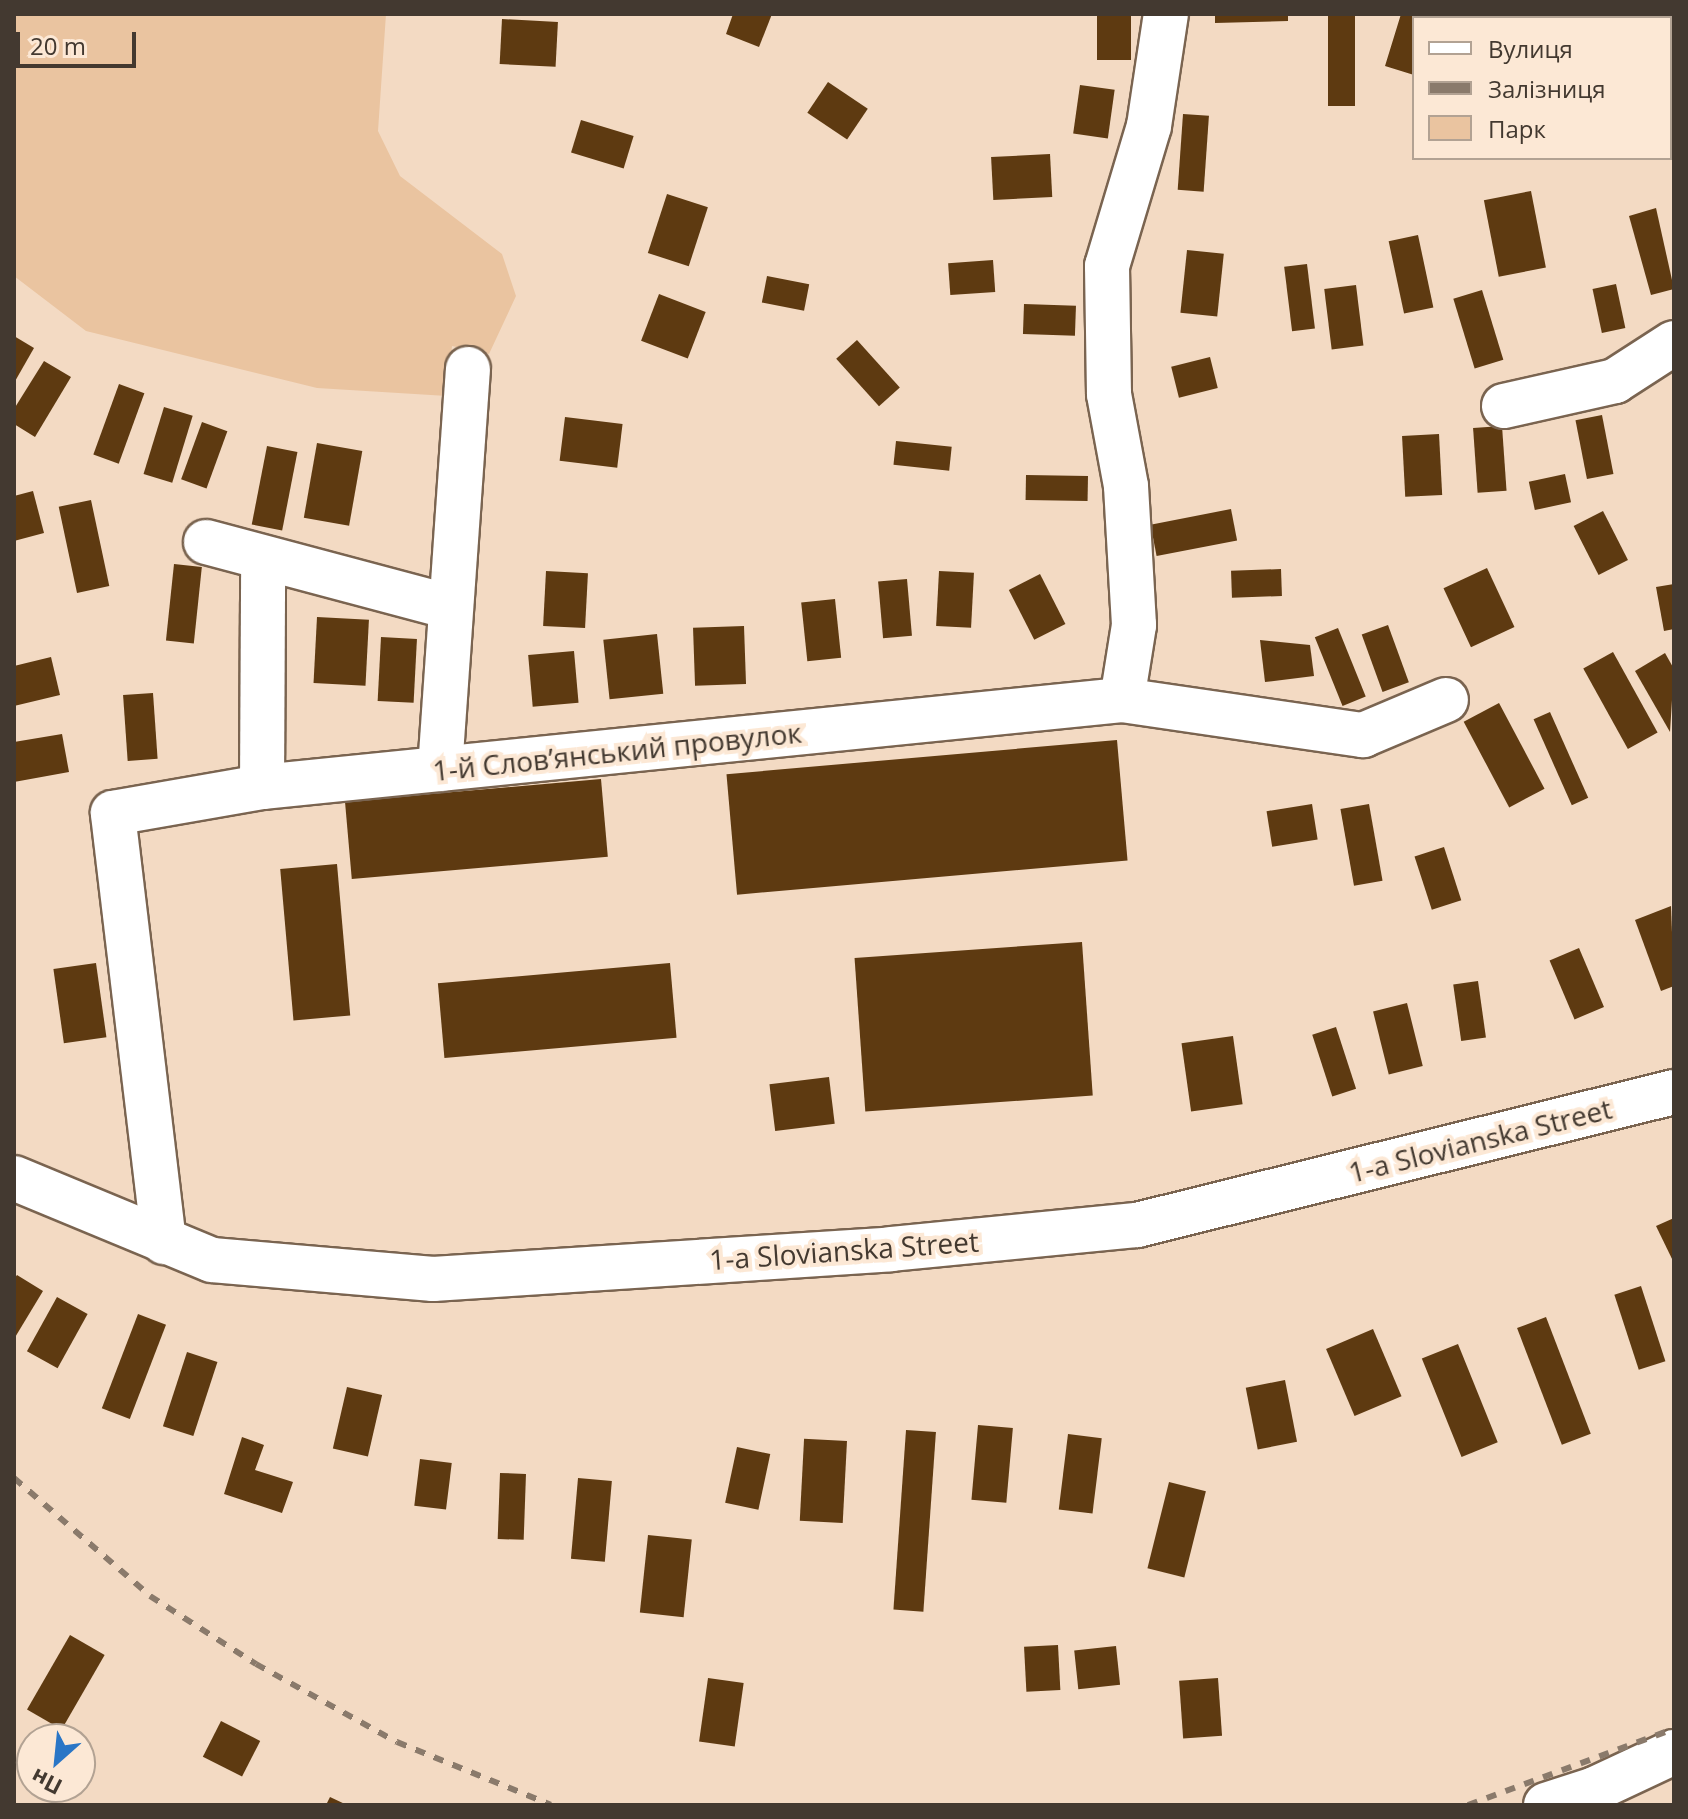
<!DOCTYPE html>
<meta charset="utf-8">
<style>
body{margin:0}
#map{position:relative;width:1688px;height:1819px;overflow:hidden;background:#f3dac3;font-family:"Open Sans",sans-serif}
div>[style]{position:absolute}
.green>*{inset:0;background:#eac4a0}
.building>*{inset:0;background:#5e3a11;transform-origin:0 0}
.roads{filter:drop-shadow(2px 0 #7a6450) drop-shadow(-2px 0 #7a6450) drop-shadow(0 2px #7a6450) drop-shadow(0 -2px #7a6450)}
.minor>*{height:44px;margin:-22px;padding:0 22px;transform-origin:22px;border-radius:22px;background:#fff}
.rail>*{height:6px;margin-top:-3px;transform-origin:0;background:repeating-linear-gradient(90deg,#8a7a6b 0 10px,transparent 0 20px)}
span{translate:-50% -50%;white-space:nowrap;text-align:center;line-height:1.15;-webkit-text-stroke:8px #fce8d5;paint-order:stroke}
.street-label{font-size:28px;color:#433930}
.frame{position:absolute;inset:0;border:16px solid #433930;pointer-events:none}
.legend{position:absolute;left:1412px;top:16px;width:260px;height:144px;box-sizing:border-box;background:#fce8d5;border:2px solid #b2a293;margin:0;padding:10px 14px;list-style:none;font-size:24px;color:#433930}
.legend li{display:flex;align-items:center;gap:16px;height:40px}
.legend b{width:40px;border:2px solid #b2a293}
.north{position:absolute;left:16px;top:1723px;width:80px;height:80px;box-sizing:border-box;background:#fce8d5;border:2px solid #b2a293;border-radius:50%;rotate:207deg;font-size:22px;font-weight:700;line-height:32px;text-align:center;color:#433930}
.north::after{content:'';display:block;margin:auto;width:28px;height:36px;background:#2a76c6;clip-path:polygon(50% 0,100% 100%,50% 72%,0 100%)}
.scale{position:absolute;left:16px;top:32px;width:120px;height:36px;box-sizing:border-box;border:4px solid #433930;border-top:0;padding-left:10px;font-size:24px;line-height:28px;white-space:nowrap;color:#433930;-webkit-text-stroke:6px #fce8d5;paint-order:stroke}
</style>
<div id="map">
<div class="green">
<div style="clip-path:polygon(14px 14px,386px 14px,378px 131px,400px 176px,502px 254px,516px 296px,489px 354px,452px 346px,447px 396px,317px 388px,86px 331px,14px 276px)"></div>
</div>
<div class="building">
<div style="clip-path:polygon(733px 14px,772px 14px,759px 47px,726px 34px)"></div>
<div style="left:1097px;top:14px;width:34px;height:46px"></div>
<div style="clip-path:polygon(1215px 14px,1288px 14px,1288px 21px,1215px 23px)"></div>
<div style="left:1328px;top:14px;width:27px;height:92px"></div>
<div style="clip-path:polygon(1401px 14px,1428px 17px,1414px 18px,1414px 75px,1385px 66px)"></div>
<div style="left:502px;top:19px;width:56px;height:45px;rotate:3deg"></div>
<div style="left:1670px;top:45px;width:4px;height:52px"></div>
<div style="left:828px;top:82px;width:48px;height:37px;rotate:34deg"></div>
<div style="left:1080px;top:85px;width:35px;height:49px;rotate:8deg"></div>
<div style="left:1183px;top:114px;width:26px;height:76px;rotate:4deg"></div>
<div style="left:581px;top:120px;width:55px;height:34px;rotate:17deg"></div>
<div style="left:1050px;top:154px;width:43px;height:59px;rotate:87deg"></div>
<div style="left:1531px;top:191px;width:78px;height:48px;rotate:79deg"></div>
<div style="left:667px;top:194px;width:43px;height:62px;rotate:18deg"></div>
<div style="clip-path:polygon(1656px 208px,1674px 289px,1651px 295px,1629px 216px)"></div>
<div style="left:1418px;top:235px;width:74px;height:30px;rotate:78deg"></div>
<div style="left:1187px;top:250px;width:37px;height:63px;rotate:6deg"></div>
<div style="left:993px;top:260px;width:32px;height:45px;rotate:86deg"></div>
<div style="left:1307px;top:264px;width:65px;height:23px;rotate:83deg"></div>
<div style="left:767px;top:276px;width:43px;height:27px;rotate:11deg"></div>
<div style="left:1616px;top:284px;width:45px;height:24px;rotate:78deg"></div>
<div style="left:1356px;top:285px;width:61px;height:32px;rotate:83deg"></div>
<div style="left:1482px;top:290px;width:73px;height:30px;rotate:73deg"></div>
<div style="left:659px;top:294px;width:50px;height:50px;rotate:21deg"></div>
<div style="left:1024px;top:304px;width:52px;height:30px;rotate:2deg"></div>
<div style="clip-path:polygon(14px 336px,34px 348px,14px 383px)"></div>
<div style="left:857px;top:340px;width:64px;height:28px;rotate:48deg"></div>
<div style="left:1210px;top:357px;width:32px;height:40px;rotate:76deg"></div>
<div style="clip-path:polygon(44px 361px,71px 377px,35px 437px,14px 424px,14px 409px)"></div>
<div style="left:119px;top:384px;width:27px;height:75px;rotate:20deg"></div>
<div style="left:164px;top:407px;width:30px;height:70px;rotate:17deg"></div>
<div style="left:1602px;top:415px;width:60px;height:27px;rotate:79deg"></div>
<div style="left:565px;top:417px;width:58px;height:44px;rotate:7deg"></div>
<div style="left:202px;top:422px;width:27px;height:61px;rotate:20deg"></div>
<div style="left:1502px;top:426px;width:65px;height:29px;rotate:86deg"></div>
<div style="left:1439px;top:434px;width:61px;height:37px;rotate:87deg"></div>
<div style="left:896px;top:441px;width:56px;height:24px;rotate:6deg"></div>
<div style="left:317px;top:443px;width:46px;height:76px;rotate:10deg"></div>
<div style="left:267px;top:446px;width:31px;height:80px;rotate:11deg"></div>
<div style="left:1565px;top:474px;width:29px;height:37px;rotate:78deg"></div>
<div style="left:1026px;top:475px;width:62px;height:25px;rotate:1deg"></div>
<div style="clip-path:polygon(33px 491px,44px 533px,14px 541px,14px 496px)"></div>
<div style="left:91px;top:500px;width:88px;height:33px;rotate:78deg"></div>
<div style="left:1231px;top:509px;width:32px;height:82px;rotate:79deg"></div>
<div style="left:1603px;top:511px;width:55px;height:33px;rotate:63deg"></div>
<div style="left:174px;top:564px;width:28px;height:77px;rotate:6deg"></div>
<div style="left:1487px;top:568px;width:65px;height:48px;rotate:65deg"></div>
<div style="left:1281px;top:569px;width:27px;height:50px;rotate:88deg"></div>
<div style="left:546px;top:571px;width:42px;height:55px;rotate:3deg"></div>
<div style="left:939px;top:571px;width:35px;height:55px;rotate:3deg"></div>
<div style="left:1040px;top:574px;width:56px;height:35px;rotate:63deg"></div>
<div style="left:907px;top:579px;width:57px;height:29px;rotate:85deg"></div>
<div style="clip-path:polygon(1674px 584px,1674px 629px,1664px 631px,1656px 587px)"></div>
<div style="left:835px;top:599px;width:59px;height:34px;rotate:84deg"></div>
<div style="left:317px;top:617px;width:52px;height:66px;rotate:3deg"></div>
<div style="left:1388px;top:625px;width:61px;height:28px;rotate:70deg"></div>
<div style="left:744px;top:626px;width:58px;height:51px;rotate:88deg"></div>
<div style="left:1338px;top:628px;width:74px;height:25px;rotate:68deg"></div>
<div style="left:657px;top:634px;width:60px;height:54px;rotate:84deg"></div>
<div style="left:381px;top:637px;width:36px;height:64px;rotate:3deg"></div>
<div style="clip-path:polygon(1260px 640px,1310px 645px,1314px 676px,1265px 682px)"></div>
<div style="left:574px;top:651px;width:52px;height:46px;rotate:85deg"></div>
<div style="left:1613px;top:652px;width:92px;height:34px;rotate:61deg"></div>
<div style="clip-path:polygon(1665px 653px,1674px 669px,1670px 732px,1635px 671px)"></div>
<div style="clip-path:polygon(51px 657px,60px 695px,14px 706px,14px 666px)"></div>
<div style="left:153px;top:693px;width:66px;height:30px;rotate:86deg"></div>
<div style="left:1499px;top:703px;width:97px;height:40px;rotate:62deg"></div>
<div style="left:1550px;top:712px;width:94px;height:18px;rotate:66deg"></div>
<div style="clip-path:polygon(62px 734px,69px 772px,14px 782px,14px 742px)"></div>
<div style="left:1117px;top:740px;width:121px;height:392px;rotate:85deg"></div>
<div style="left:601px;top:779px;width:78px;height:257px;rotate:85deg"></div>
<div style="left:1312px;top:804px;width:36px;height:46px;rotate:81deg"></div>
<div style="left:1369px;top:804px;width:78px;height:29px;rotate:80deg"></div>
<div style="left:1444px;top:847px;width:56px;height:31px;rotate:72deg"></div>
<div style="left:337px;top:864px;width:152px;height:57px;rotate:85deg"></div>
<div style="clip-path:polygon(1671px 906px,1674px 986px,1661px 991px,1635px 920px)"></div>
<div style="left:1082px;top:942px;width:154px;height:228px;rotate:86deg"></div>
<div style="left:1579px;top:948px;width:64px;height:32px;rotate:67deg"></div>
<div style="left:96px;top:963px;width:75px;height:43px;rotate:82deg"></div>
<div style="left:670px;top:963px;width:75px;height:233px;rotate:85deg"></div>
<div style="left:1478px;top:981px;width:57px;height:25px;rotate:82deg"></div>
<div style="left:1407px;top:1003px;width:65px;height:35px;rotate:76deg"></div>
<div style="left:1336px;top:1027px;width:65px;height:25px;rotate:72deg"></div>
<div style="left:1233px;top:1036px;width:69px;height:52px;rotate:82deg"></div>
<div style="left:829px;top:1077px;width:47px;height:60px;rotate:83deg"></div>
<div style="clip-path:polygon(1674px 1218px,1674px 1263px,1656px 1226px)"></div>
<div style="clip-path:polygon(17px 1275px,43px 1291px,14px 1339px,14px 1279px)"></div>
<div style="left:1641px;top:1286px;width:79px;height:28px;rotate:72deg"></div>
<div style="left:57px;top:1297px;width:35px;height:62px;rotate:29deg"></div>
<div style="left:138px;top:1314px;width:30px;height:101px;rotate:21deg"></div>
<div style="left:1546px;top:1317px;width:125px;height:31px;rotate:69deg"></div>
<div style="left:1373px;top:1329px;width:73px;height:51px;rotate:67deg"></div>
<div style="left:1458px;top:1344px;width:106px;height:39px;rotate:68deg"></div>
<div style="left:187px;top:1352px;width:32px;height:78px;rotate:18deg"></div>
<div style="left:1285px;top:1380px;width:63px;height:40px;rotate:79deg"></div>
<div style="left:347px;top:1387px;width:36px;height:63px;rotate:13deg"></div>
<div style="left:978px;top:1425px;width:35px;height:75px;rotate:5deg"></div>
<div style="left:906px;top:1430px;width:30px;height:180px;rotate:4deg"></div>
<div style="left:1068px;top:1434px;width:34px;height:76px;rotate:7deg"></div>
<div style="clip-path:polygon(242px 1437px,264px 1445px,255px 1470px,293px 1482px,282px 1513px,224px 1494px)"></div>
<div style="left:847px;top:1441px;width:82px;height:43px;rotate:93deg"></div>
<div style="left:737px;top:1447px;width:34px;height:57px;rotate:12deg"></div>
<div style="left:420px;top:1459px;width:32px;height:47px;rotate:7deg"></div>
<div style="left:500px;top:1473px;width:26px;height:66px;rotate:2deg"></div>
<div style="left:578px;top:1478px;width:34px;height:81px;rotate:5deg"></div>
<div style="left:1169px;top:1482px;width:38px;height:89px;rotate:14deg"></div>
<div style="left:648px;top:1535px;width:44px;height:78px;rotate:6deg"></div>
<div style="left:70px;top:1635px;width:40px;height:86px;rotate:30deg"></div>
<div style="left:1058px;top:1645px;width:45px;height:34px;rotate:87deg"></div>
<div style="left:1116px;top:1646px;width:39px;height:42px;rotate:84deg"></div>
<div style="left:708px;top:1678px;width:36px;height:64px;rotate:8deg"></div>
<div style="left:1218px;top:1678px;width:58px;height:39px;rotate:86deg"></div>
<div style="left:221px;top:1721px;width:44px;height:40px;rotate:27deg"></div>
<div style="clip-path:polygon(330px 1797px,347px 1805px,326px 1805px)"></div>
</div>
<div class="roads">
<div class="minor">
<div style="left:1618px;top:14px;width:56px;rotate:4.1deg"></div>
<div style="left:1504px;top:406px;width:114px;rotate:-12.7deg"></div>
<div style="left:1615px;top:381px;width:70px;rotate:-32.8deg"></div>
<div style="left:206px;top:542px;width:253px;rotate:14.9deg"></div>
<div style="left:1122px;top:700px;width:76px;rotate:-80.9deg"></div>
<div style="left:1134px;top:625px;width:139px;rotate:-93.3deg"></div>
<div style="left:1126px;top:486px;width:94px;rotate:-100.5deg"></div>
<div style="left:1109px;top:394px;width:128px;rotate:-90.9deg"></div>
<div style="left:1107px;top:266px;width:146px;rotate:-73.3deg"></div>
<div style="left:1149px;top:126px;width:113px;rotate:-81.4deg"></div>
<div style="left:440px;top:769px;width:401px;rotate:-86deg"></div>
<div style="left:262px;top:787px;width:228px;rotate:-89.7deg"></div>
<div style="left:14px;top:1178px;width:214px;rotate:22.5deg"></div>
<div style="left:212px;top:1260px;width:222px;rotate:4.9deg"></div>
<div style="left:433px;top:1279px;width:459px;rotate:-3.7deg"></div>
<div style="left:891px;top:1249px;width:247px;rotate:-5.6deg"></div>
<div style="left:1137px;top:1225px;width:553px;rotate:-13.91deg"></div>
<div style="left:164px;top:1242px;width:432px;rotate:-96.8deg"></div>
<div style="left:113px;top:813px;width:151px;rotate:-9.9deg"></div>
<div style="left:262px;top:787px;width:864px;rotate:-5.78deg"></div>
<div style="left:1122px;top:700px;width:244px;rotate:8.3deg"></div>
<div style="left:1363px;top:735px;width:90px;rotate:-22.9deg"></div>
<div style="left:1546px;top:1805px;width:52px;rotate:-18.1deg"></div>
<div style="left:1595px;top:1789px;width:87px;rotate:-25.1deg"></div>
</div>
</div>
<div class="rail">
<div style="left:14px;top:1478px;width:180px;rotate:40.9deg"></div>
<div style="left:150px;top:1596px;width:126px;rotate:32.7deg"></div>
<div style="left:256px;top:1664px;width:161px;rotate:29deg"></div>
<div style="left:397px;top:1742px;width:166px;rotate:22.2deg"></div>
<div style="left:1468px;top:1805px;width:220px;rotate:-20.3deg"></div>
</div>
<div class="street-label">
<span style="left:617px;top:751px;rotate:-6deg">1-й Слов’янський провулок</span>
<span style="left:1480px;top:1140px;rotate:-14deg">1-a Slovianska Street</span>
<span style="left:844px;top:1250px;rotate:-4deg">1-a Slovianska Street</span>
</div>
<div class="frame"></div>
<ul class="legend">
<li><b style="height:10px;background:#fff"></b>Вулиця</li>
<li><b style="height:10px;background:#8a7a6b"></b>Залізниця</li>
<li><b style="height:22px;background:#eac4a0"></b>Парк</li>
</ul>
<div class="north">Пн</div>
<div class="scale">20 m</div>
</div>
